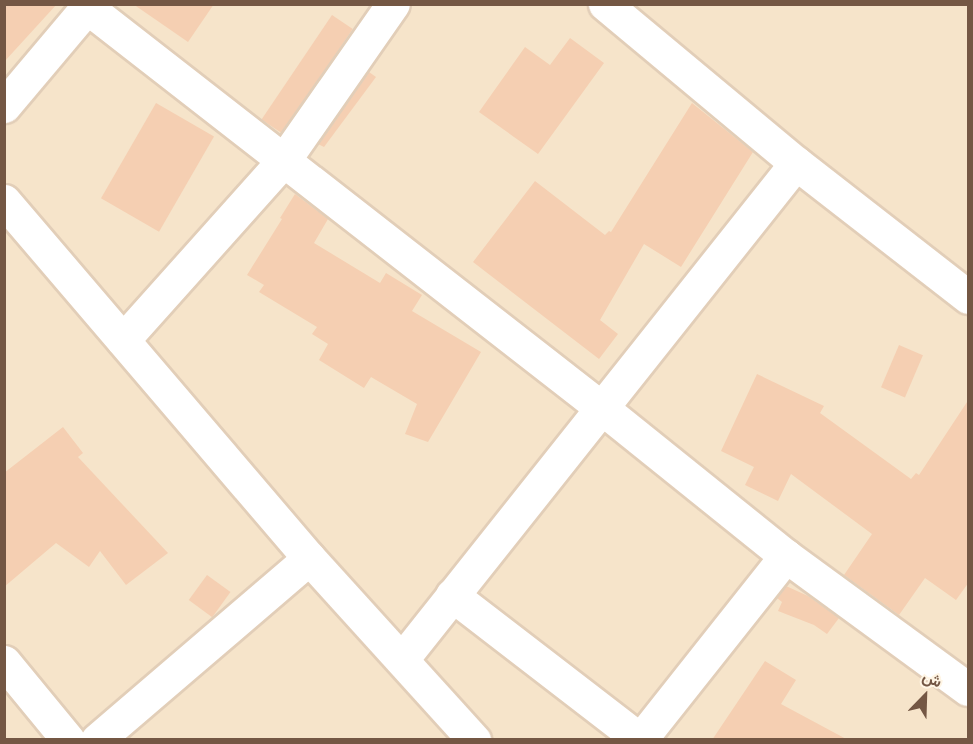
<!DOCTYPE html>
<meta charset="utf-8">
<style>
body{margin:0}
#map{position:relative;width:973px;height:744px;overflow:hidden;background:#fef2dc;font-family:"Varela Round",Vazirmatn,sans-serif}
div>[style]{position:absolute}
.residential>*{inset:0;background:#f6e4ca;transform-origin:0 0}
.building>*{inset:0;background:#f5cfb2;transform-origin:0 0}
.roads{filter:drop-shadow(2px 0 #e2ceb8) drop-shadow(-2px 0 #e2ceb8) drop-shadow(0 2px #e2ceb8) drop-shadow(0 -2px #e2ceb8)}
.street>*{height:33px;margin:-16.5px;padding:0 16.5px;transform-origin:16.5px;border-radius:16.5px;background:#fff}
.secondary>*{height:33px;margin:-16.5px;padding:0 16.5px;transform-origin:16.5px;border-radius:16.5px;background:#fff}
span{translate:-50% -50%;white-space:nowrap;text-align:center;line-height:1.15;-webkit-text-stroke:5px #fff5e4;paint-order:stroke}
.frame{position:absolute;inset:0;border:6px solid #745744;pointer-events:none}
.north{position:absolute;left:895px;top:666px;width:60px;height:60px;-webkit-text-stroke:4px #fff5e4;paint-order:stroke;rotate:23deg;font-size:16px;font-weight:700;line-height:24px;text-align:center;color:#745744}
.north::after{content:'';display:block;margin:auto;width:21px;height:27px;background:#745744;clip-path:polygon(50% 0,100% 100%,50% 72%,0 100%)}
</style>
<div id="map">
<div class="residential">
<div style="left:4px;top:5px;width:964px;height:734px"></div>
</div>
<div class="building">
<div style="clip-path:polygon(4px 4px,57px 4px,4px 62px)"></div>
<div style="clip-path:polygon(133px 4px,214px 4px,188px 42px)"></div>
<div style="left:332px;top:15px;width:25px;height:126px;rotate:34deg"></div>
<div style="clip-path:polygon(570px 38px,604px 63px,538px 154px,479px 112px,525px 47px,550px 65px)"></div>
<div style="clip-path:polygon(369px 72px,376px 77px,324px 147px,318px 144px)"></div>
<div style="left:156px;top:103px;width:67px;height:110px;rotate:30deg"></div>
<div style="clip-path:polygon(692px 103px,753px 152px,681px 267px,644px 244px,600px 320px,618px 334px,599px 359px,473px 262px,535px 181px,605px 235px,609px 231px,611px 232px)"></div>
<div style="clip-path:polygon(295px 194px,328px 219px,314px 243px,380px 283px,386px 273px,422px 295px,412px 311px,481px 352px,428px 442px,405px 434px,417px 404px,371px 377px,364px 388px,319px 360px,328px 344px,312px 334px,317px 327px,259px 292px,264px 285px,247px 275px,282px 219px,280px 218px)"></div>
<div style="left:899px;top:345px;width:26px;height:46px;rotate:23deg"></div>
<div style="clip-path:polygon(757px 374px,824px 406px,820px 413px,911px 479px,916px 473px,919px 475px,969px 399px,969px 582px,956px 600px,925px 578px,899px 615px,844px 575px,872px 534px,791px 474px,778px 501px,745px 485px,754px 467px,721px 451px)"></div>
<div style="clip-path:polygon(63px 427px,83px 453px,78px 457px,168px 553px,126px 585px,100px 551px,89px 567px,56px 543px,4px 587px,4px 473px)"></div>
<div style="left:207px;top:575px;width:29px;height:31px;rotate:36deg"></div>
<div style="clip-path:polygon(786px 586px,808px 596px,839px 618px,827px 634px,814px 625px,778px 611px,782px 602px,777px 598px)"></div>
<div style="clip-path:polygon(765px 661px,796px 680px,781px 704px,848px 740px,712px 740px)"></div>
</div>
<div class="roads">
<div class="street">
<div style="left:605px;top:4px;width:249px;rotate:39.8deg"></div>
<div style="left:796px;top:163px;width:218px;rotate:37.9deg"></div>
<div style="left:88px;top:8px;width:653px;rotate:37.91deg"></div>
<div style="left:603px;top:409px;width:235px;rotate:38.8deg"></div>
<div style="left:786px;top:556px;width:225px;rotate:36.2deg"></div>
<div style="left:4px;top:106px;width:133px;rotate:-49.9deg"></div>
<div style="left:123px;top:340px;width:241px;rotate:-48.2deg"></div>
<div style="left:284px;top:160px;width:190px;rotate:-55.1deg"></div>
<div style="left:452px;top:595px;width:237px;rotate:37.6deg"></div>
<div style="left:403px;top:658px;width:632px;rotate:-51.55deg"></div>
<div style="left:4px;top:662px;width:101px;rotate:50.6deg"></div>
<div style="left:97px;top:740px;width:279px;rotate:-40.6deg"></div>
<div style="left:640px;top:740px;width:235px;rotate:-51.6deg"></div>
</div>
<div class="secondary">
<div style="left:4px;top:201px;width:470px;rotate:49.5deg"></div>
<div style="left:309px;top:558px;width:246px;rotate:47.8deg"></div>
</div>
</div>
<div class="frame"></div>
<div class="north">ش</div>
</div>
